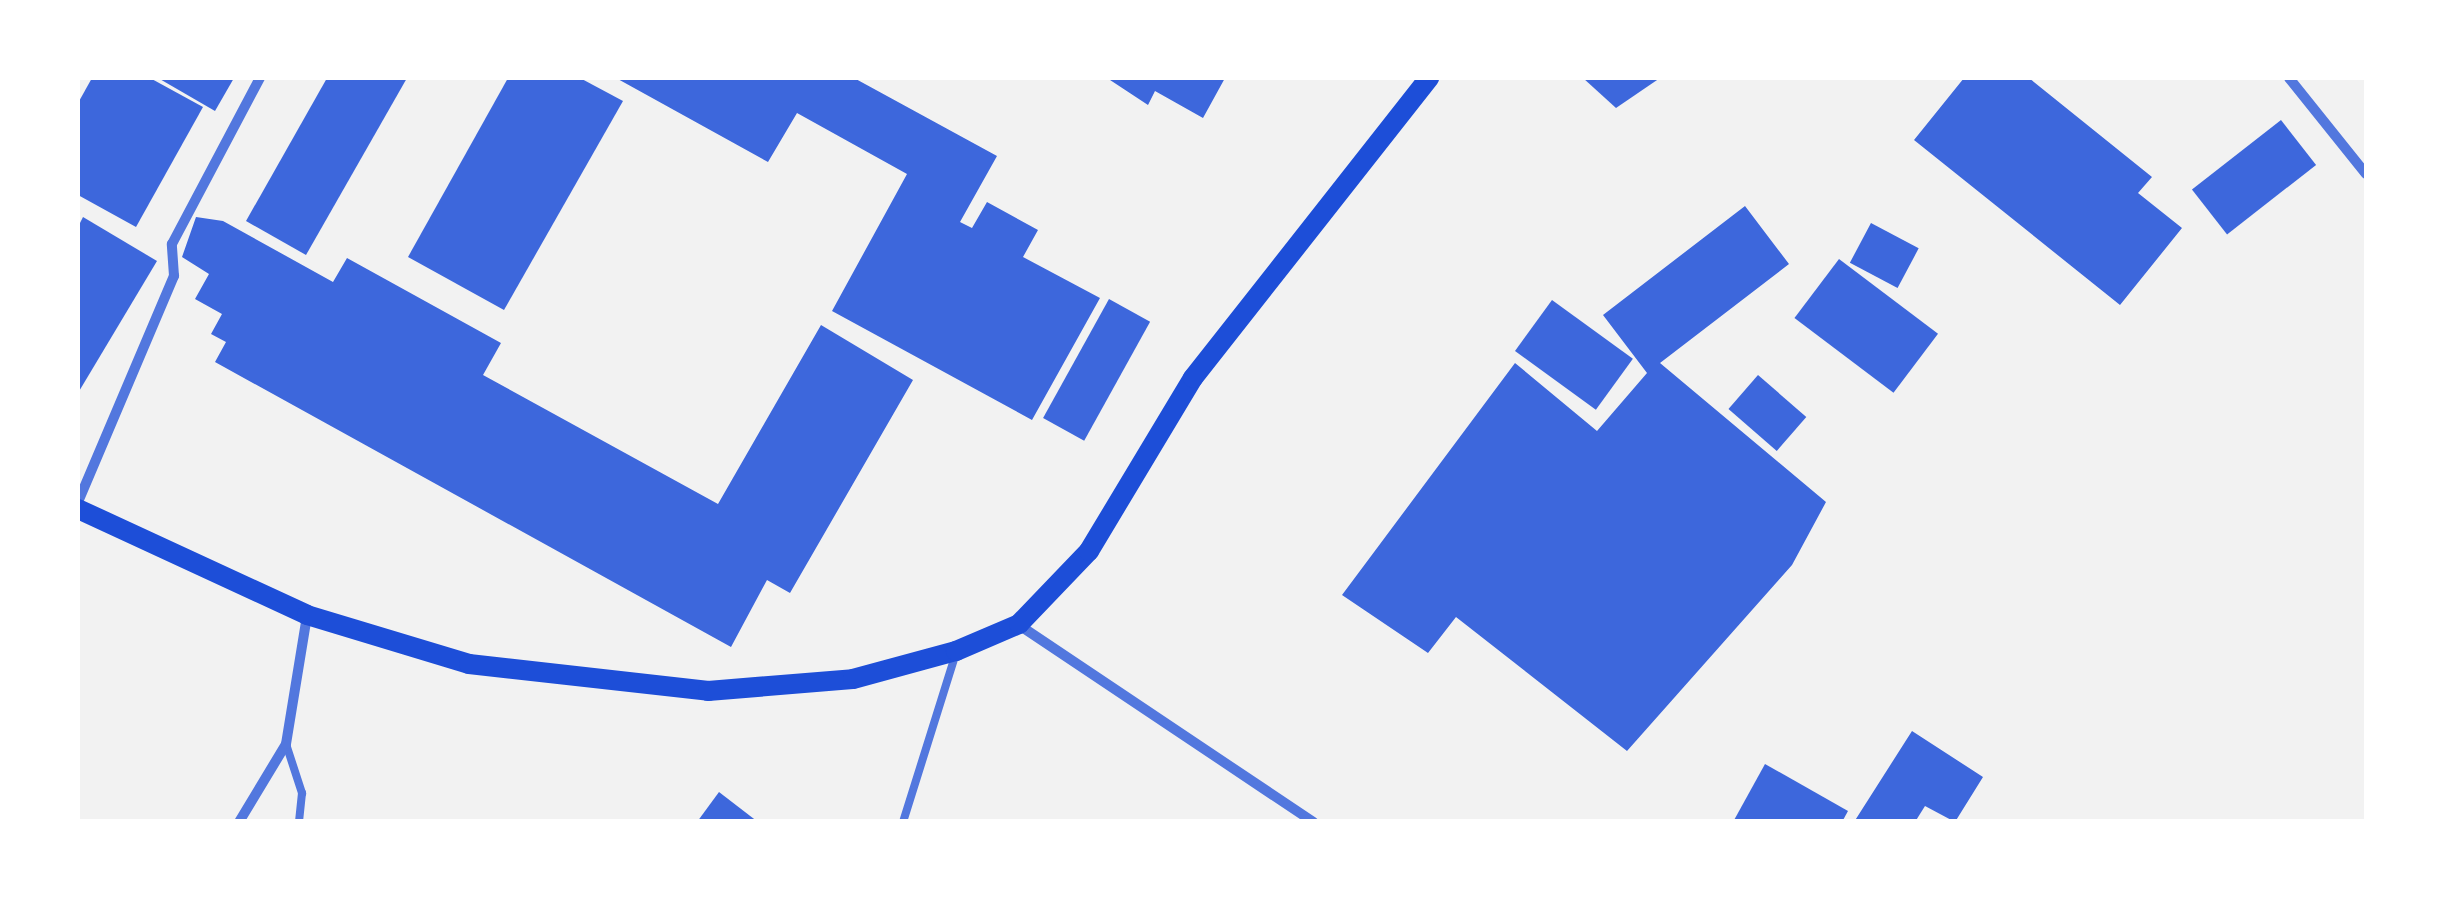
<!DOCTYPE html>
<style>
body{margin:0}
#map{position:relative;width:2444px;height:899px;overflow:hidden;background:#f2f2f2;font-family:"Public Sans",sans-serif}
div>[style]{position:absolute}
.building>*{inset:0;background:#3d67dc;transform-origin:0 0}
.service>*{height:8px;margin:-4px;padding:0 4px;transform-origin:4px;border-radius:4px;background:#5277de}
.minor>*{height:10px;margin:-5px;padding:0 5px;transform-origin:5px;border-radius:5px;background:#5277de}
.secondary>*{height:20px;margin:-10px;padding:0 10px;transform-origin:10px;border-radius:10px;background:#1d4ed8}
span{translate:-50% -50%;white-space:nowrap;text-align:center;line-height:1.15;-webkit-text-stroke:10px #fff;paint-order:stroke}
.frame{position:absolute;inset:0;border:80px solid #fff;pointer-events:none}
</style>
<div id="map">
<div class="building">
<div style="clip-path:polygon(92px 78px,150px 78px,203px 107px,136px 227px,78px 195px,78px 103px)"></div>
<div style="clip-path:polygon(158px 78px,234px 78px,215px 111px)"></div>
<div style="clip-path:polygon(327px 78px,407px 78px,306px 255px,246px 221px)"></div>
<div style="clip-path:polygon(508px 78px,580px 78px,623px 101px,504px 310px,408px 257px)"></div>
<div style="clip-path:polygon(616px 78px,854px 78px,997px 156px,960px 222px,972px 228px,987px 202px,1038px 230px,1023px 257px,1100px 298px,1032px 420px,832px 311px,907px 174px,797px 113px,768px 162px)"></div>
<div style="clip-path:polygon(1107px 78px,1225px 78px,1203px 118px,1155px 91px,1148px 105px)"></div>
<div style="clip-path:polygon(1583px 78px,1660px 78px,1616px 108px)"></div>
<div style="clip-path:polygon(1964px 78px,2029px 78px,2152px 177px,2138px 193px,2182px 228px,2120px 305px,1914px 140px)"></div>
<div style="left:2281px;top:120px;width:57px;height:113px;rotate:52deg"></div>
<div style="clip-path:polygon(1745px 206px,1789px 264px,1660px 363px,1826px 502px,1792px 565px,1627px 751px,1456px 617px,1428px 653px,1342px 595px,1515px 363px,1597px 431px,1647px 373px,1603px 315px)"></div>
<div style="clip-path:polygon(83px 217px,157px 261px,78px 393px,78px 227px)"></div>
<div style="clip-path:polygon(196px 217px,223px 221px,333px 282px,347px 258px,501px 343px,483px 375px,718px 504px,821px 325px,913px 380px,790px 593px,767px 580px,731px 647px,215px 362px,226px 342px,211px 334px,222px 314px,195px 299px,209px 274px,182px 257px)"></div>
<div style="left:1871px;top:223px;width:54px;height:45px;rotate:28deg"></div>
<div style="left:1839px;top:259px;width:124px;height:74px;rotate:37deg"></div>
<div style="left:1109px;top:299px;width:47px;height:136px;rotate:29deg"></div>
<div style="left:1552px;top:300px;width:100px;height:63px;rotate:36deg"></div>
<div style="left:1758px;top:375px;width:64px;height:45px;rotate:41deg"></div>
<div style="clip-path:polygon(1912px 731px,1983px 777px,1955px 822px,1925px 806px,1915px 822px,1854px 822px)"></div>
<div style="clip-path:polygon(1765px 764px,1848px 811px,1842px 822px,1733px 822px)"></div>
<div style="clip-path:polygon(719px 792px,758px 822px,697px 822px)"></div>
</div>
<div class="service">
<div style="left:286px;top:744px;width:52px;rotate:71.9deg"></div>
<div style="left:302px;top:793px;width:29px;rotate:96deg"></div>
<div style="left:903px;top:822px;width:174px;rotate:-72.6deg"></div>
</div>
<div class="minor">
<div style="left:2289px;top:78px;width:123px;rotate:51.3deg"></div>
<div style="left:78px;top:502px;width:246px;rotate:-67deg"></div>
<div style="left:174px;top:276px;width:32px;rotate:-94deg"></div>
<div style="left:172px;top:244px;width:188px;rotate:-62.1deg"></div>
<div style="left:1019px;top:625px;width:354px;rotate:33.8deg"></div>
<div style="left:239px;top:822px;width:91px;rotate:-58.9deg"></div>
<div style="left:286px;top:744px;width:130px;rotate:-80.7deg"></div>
</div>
<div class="secondary">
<div style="left:78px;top:509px;width:252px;rotate:24.8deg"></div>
<div style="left:307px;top:615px;width:169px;rotate:16.8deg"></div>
<div style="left:469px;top:664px;width:241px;rotate:6.4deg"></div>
<div style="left:708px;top:691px;width:145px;rotate:-4.7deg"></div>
<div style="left:853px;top:679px;width:107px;rotate:-15.2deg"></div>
<div style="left:956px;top:651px;width:69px;rotate:-23.2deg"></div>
<div style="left:1019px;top:624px;width:101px;rotate:-46.2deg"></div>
<div style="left:1089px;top:551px;width:202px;rotate:-59deg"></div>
<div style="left:1193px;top:378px;width:382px;rotate:-51.8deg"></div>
</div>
<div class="frame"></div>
</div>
